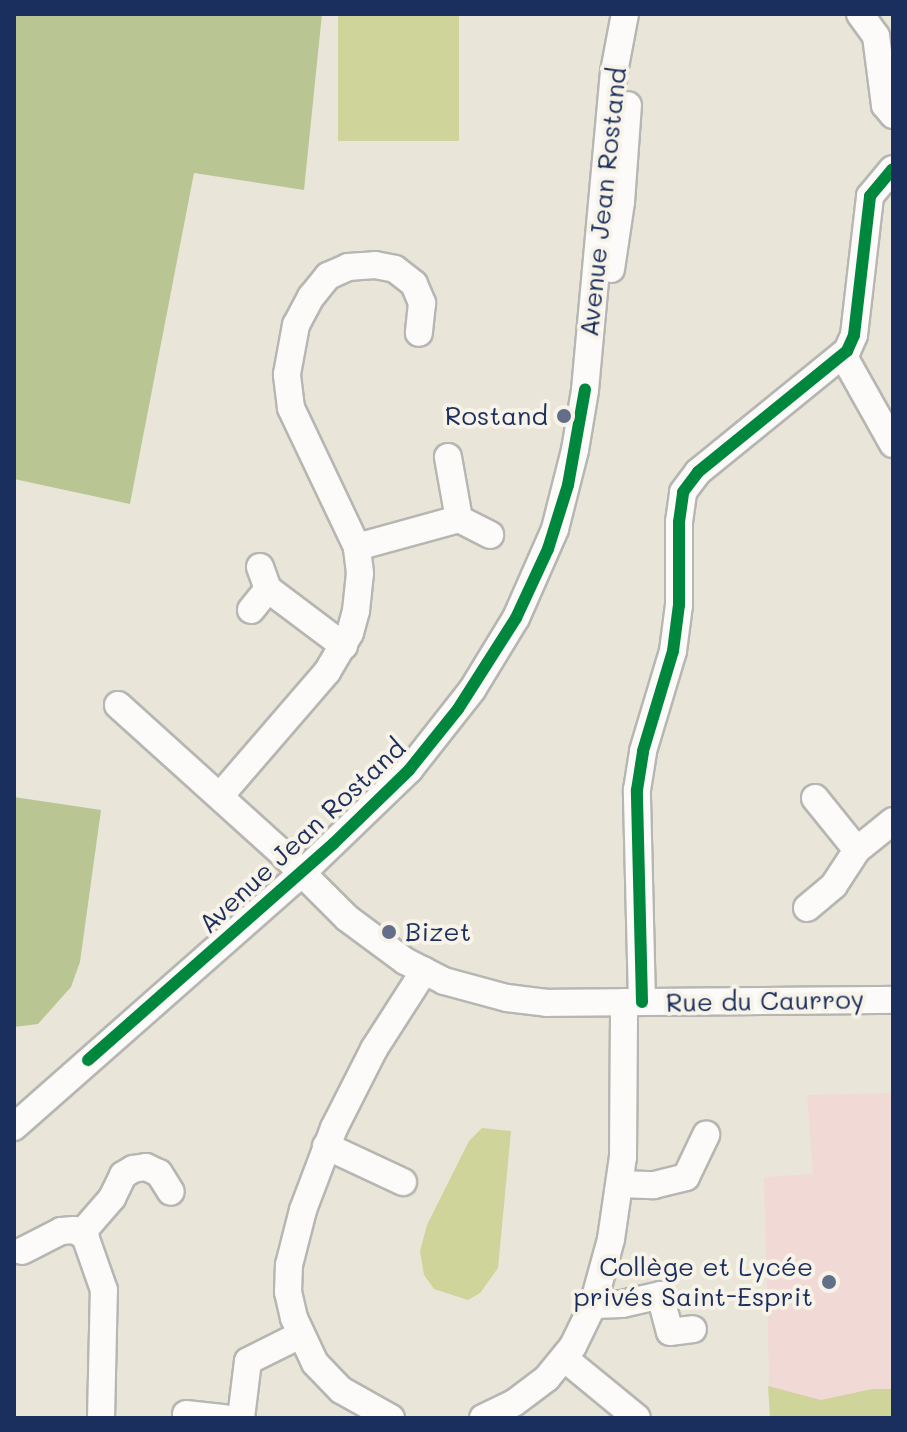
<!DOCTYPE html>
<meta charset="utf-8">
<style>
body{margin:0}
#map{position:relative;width:907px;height:1432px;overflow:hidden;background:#e9e6d9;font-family:Mali,sans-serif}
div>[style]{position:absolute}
.built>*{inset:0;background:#f1d9d6}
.green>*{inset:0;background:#cfd49b;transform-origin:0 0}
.forest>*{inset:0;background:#b9c694}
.roads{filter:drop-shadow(2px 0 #b6b6b2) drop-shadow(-2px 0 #b6b6b2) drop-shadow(0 2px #b6b6b2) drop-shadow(0 -2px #b6b6b2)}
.minor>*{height:26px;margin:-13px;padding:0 13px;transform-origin:13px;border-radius:13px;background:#fcfbf9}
.cycleway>*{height:12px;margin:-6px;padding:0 6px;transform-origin:6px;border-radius:6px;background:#00873e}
.dots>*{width:22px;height:22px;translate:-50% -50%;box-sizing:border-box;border:4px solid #f7f3e8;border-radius:50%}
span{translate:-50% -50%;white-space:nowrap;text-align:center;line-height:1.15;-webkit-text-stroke:8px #f7f3e8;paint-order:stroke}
.street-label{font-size:26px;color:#1b2f5e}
.poi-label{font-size:26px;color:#1b2f5e}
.right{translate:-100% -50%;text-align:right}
.left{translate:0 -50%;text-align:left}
.frame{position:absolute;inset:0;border:16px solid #1b2f5e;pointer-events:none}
</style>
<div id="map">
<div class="built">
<div style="clip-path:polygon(893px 1093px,893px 1418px,770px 1418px,764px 1177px,813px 1174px,807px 1095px)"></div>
</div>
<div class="green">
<div style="left:338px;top:14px;width:121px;height:127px"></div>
<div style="clip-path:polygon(482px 1128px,511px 1131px,498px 1268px,480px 1293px,468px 1300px,434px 1289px,424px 1275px,420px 1251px,427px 1225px,469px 1141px)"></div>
<div style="clip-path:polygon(768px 1386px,821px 1400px,872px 1389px,893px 1389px,893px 1418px,770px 1418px)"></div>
</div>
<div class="forest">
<div style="clip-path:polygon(14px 14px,322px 14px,304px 190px,194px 173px,130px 504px,14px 479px)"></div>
<div style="clip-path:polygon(14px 797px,101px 810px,80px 962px,71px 987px,38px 1024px,14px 1027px)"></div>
</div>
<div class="roads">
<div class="minor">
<div style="left:860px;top:14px;width:27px;rotate:54deg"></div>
<div style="left:876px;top:36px;width:70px;rotate:82.6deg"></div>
<div style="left:885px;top:105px;width:13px;rotate:51deg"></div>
<div style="left:611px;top:269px;width:68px;rotate:-81.5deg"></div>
<div style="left:621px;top:202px;width:97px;rotate:-85.9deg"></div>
<div style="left:843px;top:355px;width:102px;rotate:60.7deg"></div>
<div style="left:459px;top:519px;width:35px;rotate:27deg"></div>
<div style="left:357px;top:547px;width:106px;rotate:-15.4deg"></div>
<div style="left:459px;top:519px;width:63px;rotate:-100.1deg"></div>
<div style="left:260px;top:567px;width:23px;rotate:70deg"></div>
<div style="left:268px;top:589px;width:95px;rotate:36.9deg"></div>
<div style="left:251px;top:610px;width:27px;rotate:-51deg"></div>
<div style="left:118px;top:705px;width:227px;rotate:42.1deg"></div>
<div style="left:286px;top:857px;width:86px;rotate:45deg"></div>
<div style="left:347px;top:918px;width:72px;rotate:36.6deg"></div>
<div style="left:405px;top:961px;width:44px;rotate:27.1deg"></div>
<div style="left:444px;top:981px;width:65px;rotate:15.1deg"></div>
<div style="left:507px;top:998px;width:40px;rotate:7.1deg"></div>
<div style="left:547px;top:1003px;width:346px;rotate:-0.5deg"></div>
<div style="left:220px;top:796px;width:164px;rotate:-49.2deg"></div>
<div style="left:327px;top:672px;width:45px;rotate:-59.5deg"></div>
<div style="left:350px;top:633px;width:23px;rotate:-75deg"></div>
<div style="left:356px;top:611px;width:38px;rotate:-84deg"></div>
<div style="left:360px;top:573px;width:26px;rotate:-97deg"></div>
<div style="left:357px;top:547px;width:154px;rotate:-115.4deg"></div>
<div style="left:291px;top:408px;width:34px;rotate:-97deg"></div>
<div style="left:287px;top:374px;width:50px;rotate:-79.6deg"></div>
<div style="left:296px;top:325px;width:32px;rotate:-62deg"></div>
<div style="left:311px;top:297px;width:27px;rotate:-51deg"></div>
<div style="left:328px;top:276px;width:22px;rotate:-24deg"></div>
<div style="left:348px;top:267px;width:27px;rotate:-4deg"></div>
<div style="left:375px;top:265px;width:20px;rotate:11deg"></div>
<div style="left:395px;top:269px;width:24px;rotate:38deg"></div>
<div style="left:414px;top:284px;width:21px;rotate:67deg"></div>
<div style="left:422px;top:303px;width:30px;rotate:96deg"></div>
<div style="left:815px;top:798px;width:67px;rotate:51.1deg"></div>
<div style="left:807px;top:908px;width:35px;rotate:-40deg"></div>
<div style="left:834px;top:885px;width:42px;rotate:-56.7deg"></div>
<div style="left:857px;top:850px;width:46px;rotate:-38.9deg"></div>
<div style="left:642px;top:1002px;width:212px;rotate:-91.4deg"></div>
<div style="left:637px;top:790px;width:39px;rotate:-81deg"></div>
<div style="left:643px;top:751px;width:104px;rotate:-73.3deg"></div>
<div style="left:673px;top:651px;width:46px;rotate:-82.6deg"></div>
<div style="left:679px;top:605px;width:83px;rotate:-90deg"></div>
<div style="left:679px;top:522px;width:30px;rotate:-82deg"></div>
<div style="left:683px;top:492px;width:25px;rotate:-53deg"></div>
<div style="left:698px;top:472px;width:192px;rotate:-39.1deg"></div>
<div style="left:847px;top:351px;width:17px;rotate:-66deg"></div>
<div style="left:854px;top:335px;width:140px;rotate:-83.4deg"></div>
<div style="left:870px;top:196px;width:35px;rotate:-50deg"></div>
<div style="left:14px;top:1127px;width:384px;rotate:-41.4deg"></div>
<div style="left:302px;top:873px;width:149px;rotate:-43.9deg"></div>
<div style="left:409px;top:770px;width:102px;rotate:-51.8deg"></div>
<div style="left:472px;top:690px;width:84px;rotate:-58.6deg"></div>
<div style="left:516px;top:618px;width:97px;rotate:-66.3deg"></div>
<div style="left:555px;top:529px;width:81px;rotate:-75.8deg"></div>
<div style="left:575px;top:450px;width:61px;rotate:-80.5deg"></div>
<div style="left:585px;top:390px;width:319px;rotate:-84.8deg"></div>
<div style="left:614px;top:72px;width:59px;rotate:-79.3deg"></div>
<div style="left:326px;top:1146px;width:85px;rotate:25.1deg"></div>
<div style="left:620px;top:1184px;width:34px;rotate:2deg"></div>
<div style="left:654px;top:1185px;width:33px;rotate:-14deg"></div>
<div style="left:686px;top:1177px;width:47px;rotate:-64.5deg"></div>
<div style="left:22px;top:1251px;width:44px;rotate:-27.1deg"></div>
<div style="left:61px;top:1231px;width:13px;rotate:-4deg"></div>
<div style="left:74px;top:1230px;width:13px;rotate:29deg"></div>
<div style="left:593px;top:1305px;width:29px;rotate:-2deg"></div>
<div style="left:622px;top:1304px;width:39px;rotate:-13deg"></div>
<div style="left:660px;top:1295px;width:38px;rotate:75deg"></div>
<div style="left:670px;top:1332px;width:23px;rotate:-7deg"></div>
<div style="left:564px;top:1358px;width:94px;rotate:39.4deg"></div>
<div style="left:186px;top:1414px;width:39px;rotate:6deg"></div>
<div style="left:101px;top:1418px;width:128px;rotate:-88.7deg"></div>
<div style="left:104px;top:1290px;width:57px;rotate:-109.4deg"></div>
<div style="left:85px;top:1236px;width:8px;rotate:-83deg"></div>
<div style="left:86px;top:1228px;width:40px;rotate:-49deg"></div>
<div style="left:112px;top:1198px;width:25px;rotate:-64deg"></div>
<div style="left:123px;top:1175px;width:12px;rotate:-31deg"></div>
<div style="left:133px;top:1169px;width:13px;rotate:-9deg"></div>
<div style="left:146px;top:1167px;width:14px;rotate:25deg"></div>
<div style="left:159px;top:1173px;width:22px;rotate:58deg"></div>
<div style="left:241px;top:1418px;width:57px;rotate:-83deg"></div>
<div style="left:248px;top:1361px;width:58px;rotate:-26.6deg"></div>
<div style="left:391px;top:1418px;width:57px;rotate:-150.8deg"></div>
<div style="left:341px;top:1390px;width:37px;rotate:-134deg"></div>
<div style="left:315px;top:1363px;width:50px;rotate:-115deg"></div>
<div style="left:294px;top:1318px;width:27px;rotate:-103deg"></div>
<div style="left:288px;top:1292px;width:27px;rotate:-88deg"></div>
<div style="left:289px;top:1265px;width:57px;rotate:-75.7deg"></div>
<div style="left:303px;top:1210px;width:88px;rotate:-69.3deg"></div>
<div style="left:334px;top:1128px;width:89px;rotate:-63.1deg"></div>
<div style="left:374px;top:1049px;width:93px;rotate:-57.3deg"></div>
<div style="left:483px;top:1418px;width:34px;rotate:-26deg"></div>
<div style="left:514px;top:1403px;width:41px;rotate:-37.1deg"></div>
<div style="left:547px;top:1378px;width:41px;rotate:-50.9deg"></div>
<div style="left:573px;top:1346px;width:46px;rotate:-64deg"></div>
<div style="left:593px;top:1305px;width:68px;rotate:-74.7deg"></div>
<div style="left:611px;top:1239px;width:83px;rotate:-81.7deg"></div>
<div style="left:623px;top:1157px;width:155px;rotate:-89.6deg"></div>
</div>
</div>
<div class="cycleway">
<div style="left:642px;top:1002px;width:212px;rotate:-91.4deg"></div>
<div style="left:637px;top:790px;width:39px;rotate:-81deg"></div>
<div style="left:643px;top:751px;width:104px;rotate:-73.3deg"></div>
<div style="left:673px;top:651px;width:46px;rotate:-82.6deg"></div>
<div style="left:679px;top:605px;width:83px;rotate:-90deg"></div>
<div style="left:679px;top:522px;width:30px;rotate:-82deg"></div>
<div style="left:683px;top:492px;width:25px;rotate:-53deg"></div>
<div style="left:698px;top:472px;width:192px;rotate:-39.1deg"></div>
<div style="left:847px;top:351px;width:17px;rotate:-66deg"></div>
<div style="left:854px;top:335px;width:140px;rotate:-83.4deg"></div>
<div style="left:870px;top:196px;width:35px;rotate:-50deg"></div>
<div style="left:88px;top:1060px;width:327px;rotate:-41.4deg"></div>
<div style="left:333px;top:844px;width:106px;rotate:-44.2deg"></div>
<div style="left:409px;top:770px;width:78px;rotate:-51.2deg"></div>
<div style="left:458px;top:709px;width:108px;rotate:-57.5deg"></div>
<div style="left:516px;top:618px;width:76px;rotate:-65.1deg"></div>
<div style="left:548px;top:549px;width:67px;rotate:-72.6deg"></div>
<div style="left:568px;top:485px;width:97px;rotate:-79.9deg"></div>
</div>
<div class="dots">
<div style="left:564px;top:416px;background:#636f89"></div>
<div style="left:389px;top:932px;background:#636f89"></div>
<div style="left:829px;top:1282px;background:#636f89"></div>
</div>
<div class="street-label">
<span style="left:603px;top:202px;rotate:-84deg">Avenue Jean Rostand</span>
<span style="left:302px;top:836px;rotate:-43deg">Avenue Jean Rostand</span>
<span style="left:765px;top:1001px;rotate:-1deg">Rue du Caurroy</span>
</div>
<div class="poi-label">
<span class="right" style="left:548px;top:416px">Rostand</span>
<span class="left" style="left:405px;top:932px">Bizet</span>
<span class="right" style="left:813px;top:1282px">Collège et Lycée<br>privés Saint-Esprit</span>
</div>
<div class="frame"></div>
</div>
